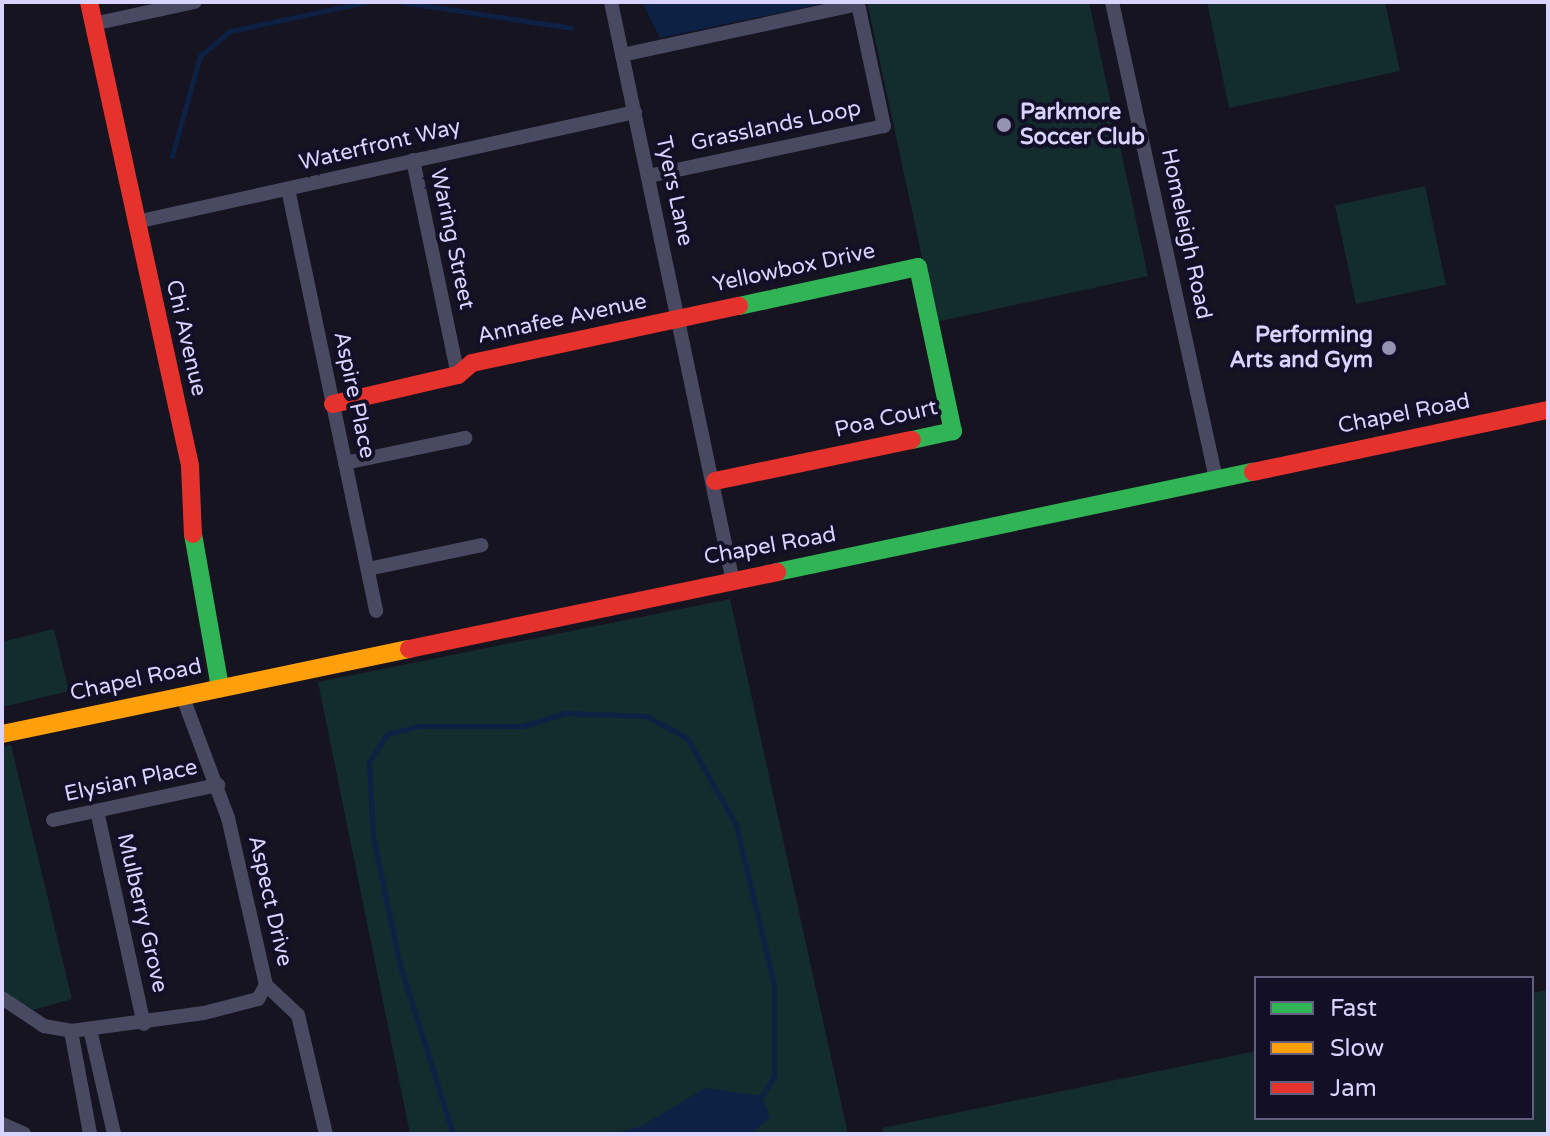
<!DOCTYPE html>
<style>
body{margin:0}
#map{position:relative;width:1550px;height:1136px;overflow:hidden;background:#161421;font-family:"Varela Round",sans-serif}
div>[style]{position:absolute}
.green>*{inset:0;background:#132c2d;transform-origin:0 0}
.water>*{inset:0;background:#0d2144}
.stream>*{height:5px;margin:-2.5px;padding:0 2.5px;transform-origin:2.5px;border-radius:2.5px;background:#0d2144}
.street>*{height:14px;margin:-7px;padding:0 7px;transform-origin:7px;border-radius:7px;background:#4a4962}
.fast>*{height:18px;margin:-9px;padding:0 9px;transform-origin:9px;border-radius:9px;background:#30b455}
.slow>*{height:18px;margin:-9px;padding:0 9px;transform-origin:9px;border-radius:9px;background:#ff9f0a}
.jam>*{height:18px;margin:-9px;padding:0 9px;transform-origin:9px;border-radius:9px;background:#e5322d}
.dots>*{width:22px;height:22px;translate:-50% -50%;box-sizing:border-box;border:4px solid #130f26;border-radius:50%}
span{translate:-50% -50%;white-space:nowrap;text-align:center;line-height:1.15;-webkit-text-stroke:8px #130f26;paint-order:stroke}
.poi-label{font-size:22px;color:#d9d4ff;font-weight:700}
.left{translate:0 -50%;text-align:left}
.right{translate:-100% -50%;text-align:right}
.street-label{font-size:22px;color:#d9d4ff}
.frame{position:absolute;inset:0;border:4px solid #d9d4ff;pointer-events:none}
.legend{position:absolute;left:1254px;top:976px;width:280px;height:144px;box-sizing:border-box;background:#130f26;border:2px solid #625e7d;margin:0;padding:10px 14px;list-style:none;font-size:24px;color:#d9d4ff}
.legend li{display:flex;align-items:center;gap:16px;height:40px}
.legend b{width:40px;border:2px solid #625e7d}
</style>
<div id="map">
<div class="green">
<div style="clip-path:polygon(867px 2px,1089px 2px,1148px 276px,936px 322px)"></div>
<div style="clip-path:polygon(1207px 2px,1385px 2px,1400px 71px,1229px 108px)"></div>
<div style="left:1425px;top:186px;width:101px;height:92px;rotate:78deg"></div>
<div style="clip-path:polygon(730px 599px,848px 1134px,410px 1134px,318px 682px)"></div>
<div style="clip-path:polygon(54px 629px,69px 691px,2px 707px,2px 642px)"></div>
<div style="clip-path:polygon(11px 745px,72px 999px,33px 1010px,2px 990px,2px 747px)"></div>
<div style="clip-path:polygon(1548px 990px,1548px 1134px,883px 1134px,882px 1128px,1256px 1051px,1256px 1118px,1532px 1118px,1532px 993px)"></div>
</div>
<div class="water">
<div style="clip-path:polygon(642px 2px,830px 2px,660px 38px)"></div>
<div style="clip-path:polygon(705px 1088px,762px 1096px,770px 1118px,750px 1134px,610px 1134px,640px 1127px)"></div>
</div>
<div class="stream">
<div style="left:402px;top:2px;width:172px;rotate:8.7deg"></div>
<div style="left:172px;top:156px;width:104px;rotate:-74.4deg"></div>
<div style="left:200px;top:56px;width:39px;rotate:-40deg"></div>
<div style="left:230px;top:31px;width:139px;rotate:-12deg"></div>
<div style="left:453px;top:1134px;width:180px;rotate:-107.4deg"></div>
<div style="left:399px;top:962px;width:128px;rotate:-101.7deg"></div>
<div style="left:373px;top:837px;width:75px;rotate:-93.1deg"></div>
<div style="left:369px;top:762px;width:33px;rotate:-57deg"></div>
<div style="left:387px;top:734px;width:32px;rotate:-14deg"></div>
<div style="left:418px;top:726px;width:105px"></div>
<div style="left:523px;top:726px;width:44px;rotate:-17.2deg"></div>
<div style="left:565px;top:713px;width:81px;rotate:2.1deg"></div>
<div style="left:646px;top:716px;width:47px;rotate:28.2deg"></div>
<div style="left:687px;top:738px;width:100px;rotate:60.6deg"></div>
<div style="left:736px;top:825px;width:163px;rotate:76.6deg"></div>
<div style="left:774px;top:984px;width:92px;rotate:90deg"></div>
<div style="left:774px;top:1076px;width:23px;rotate:121deg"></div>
</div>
<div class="street">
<div style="left:611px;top:2px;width:588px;rotate:78.12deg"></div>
<div style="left:1112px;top:2px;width:485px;rotate:77.7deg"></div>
<div style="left:93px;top:24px;width:104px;rotate:-12.2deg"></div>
<div style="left:622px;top:55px;width:241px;rotate:-12.2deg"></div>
<div style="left:858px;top:4px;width:125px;rotate:78deg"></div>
<div style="left:884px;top:126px;width:240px;rotate:168deg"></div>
<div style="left:413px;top:160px;width:220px;rotate:78.2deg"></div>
<div style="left:288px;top:189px;width:431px;rotate:78.2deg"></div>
<div style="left:136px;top:222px;width:511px;rotate:-12.43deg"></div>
<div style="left:345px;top:463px;width:123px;rotate:-11.8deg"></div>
<div style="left:368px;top:569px;width:116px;rotate:-11.9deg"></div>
<div style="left:97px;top:811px;width:218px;rotate:77.6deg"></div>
<div style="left:53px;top:820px;width:169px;rotate:-12deg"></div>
<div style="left:266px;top:985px;width:44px;rotate:43.2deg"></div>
<div style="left:298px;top:1015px;width:122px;rotate:76.8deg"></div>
<div style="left:2px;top:998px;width:50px;rotate:33.7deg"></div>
<div style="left:44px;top:1026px;width:27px;rotate:10deg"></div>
<div style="left:71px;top:1031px;width:134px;rotate:-7.7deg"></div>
<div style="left:204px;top:1013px;width:56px;rotate:-14.5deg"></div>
<div style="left:258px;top:999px;width:16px;rotate:-60deg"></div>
<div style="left:266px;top:985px;width:171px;rotate:-102.8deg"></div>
<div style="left:228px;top:818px;width:131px;rotate:-110.5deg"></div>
<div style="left:90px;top:1029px;width:108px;rotate:77.1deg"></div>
<div style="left:71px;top:1031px;width:105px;rotate:79.5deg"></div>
<div style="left:2px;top:1124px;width:24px;rotate:24deg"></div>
</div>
<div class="fast">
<div style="left:739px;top:306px;width:183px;rotate:-12.3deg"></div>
<div style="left:918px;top:267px;width:168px;rotate:78deg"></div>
<div style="left:953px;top:431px;width:42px;rotate:167.6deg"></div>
<div style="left:193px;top:534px;width:155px;rotate:80deg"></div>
<div style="left:777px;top:572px;width:486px;rotate:-11.9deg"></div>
</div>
<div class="slow">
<div style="left:2px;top:734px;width:416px;rotate:-11.8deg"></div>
</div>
<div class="jam">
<div style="left:89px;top:2px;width:475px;rotate:77.7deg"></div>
<div style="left:190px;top:466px;width:68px;rotate:87.5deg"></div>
<div style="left:333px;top:404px;width:128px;rotate:-13.1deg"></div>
<div style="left:458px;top:375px;width:18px;rotate:-41deg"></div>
<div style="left:472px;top:363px;width:273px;rotate:-12.1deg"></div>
<div style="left:1253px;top:472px;width:301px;rotate:-11.9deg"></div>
<div style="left:715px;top:481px;width:201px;rotate:-11.8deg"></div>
<div style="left:409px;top:649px;width:376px;rotate:-11.8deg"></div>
</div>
<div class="dots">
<div style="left:1004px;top:125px;background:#9591b1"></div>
<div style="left:1389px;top:348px;background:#9591b1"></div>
</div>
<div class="poi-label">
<span class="left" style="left:1020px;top:125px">Parkmore<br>Soccer Club</span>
<span class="right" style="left:1373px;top:348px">Performing<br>Arts and Gym</span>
</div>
<div class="street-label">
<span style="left:776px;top:126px;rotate:-12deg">Grasslands Loop</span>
<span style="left:380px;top:145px;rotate:-13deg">Waterfront Way</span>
<span style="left:674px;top:191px;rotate:78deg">Tyers Lane</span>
<span style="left:1186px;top:234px;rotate:78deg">Homeleigh Road</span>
<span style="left:452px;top:239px;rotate:78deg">Waring Street</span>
<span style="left:794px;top:268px;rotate:-12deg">Yellowbox Drive</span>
<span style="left:562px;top:319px;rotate:-12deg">Annafee Avenue</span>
<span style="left:186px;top:338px;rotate:77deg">Chi Avenue</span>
<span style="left:354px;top:395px;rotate:78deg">Aspire Place</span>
<span style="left:1404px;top:414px;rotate:-11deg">Chapel Road</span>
<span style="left:886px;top:419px;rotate:-13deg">Poa Court</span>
<span style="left:770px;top:546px;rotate:-10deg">Chapel Road</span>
<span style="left:136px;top:680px;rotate:-12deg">Chapel Road</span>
<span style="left:131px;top:781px;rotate:-12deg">Elysian Place</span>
<span style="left:270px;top:901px;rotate:77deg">Aspect Drive</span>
<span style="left:142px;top:913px;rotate:77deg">Mulberry Grove</span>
</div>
<div class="frame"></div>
<ul class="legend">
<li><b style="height:10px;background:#30b455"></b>Fast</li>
<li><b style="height:10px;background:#ff9f0a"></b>Slow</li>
<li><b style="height:10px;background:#e5322d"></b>Jam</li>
</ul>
</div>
